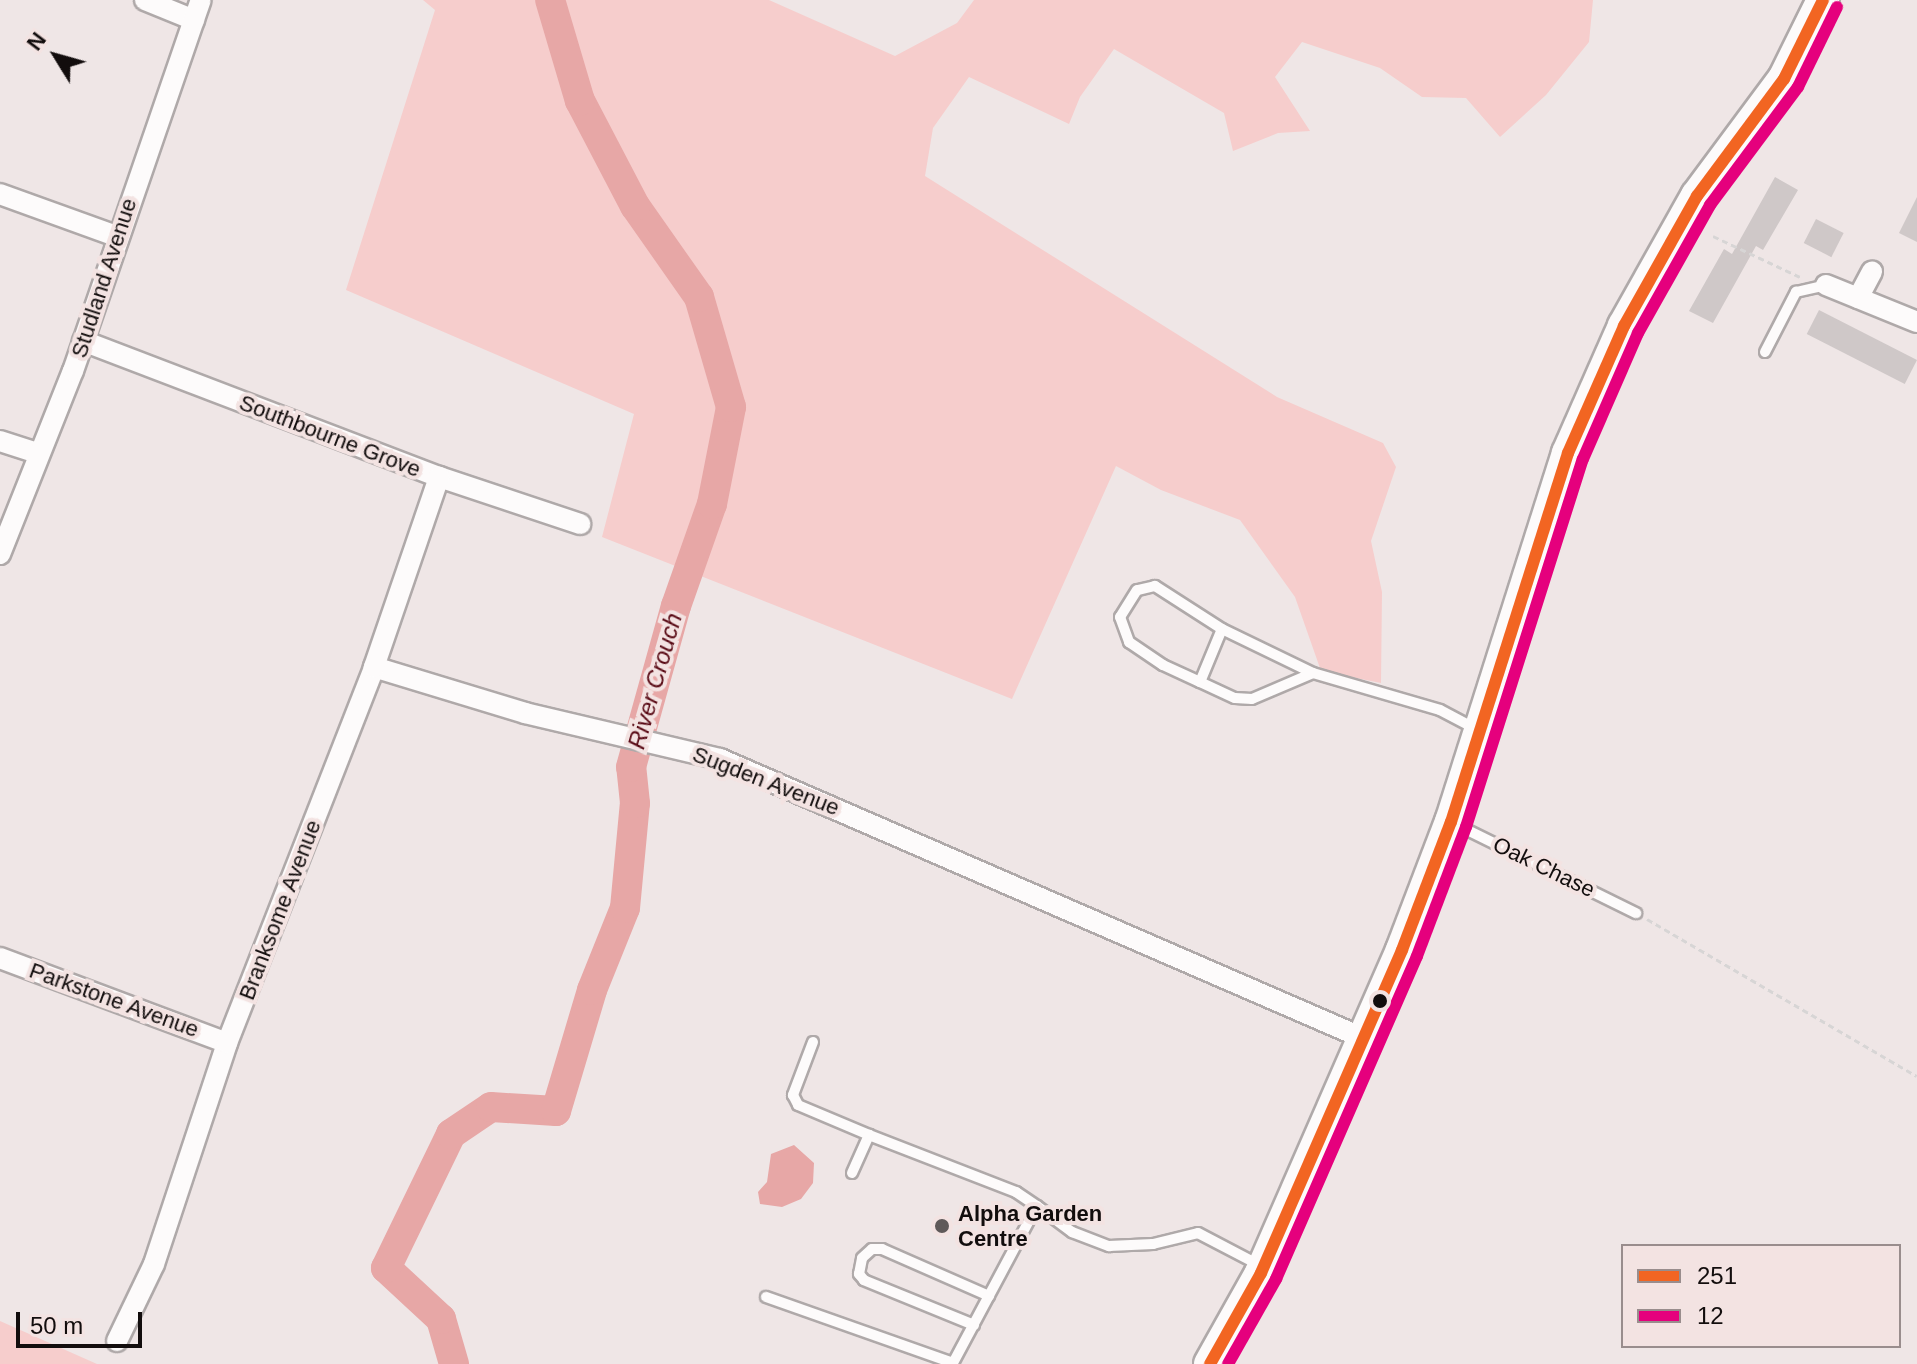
<!DOCTYPE html>
<style>
body{margin:0}
#map{position:relative;width:1917px;height:1364px;overflow:hidden;background:#efe6e6;font-family:Helvetica,sans-serif}
div>[style]{position:absolute}
.green>*{inset:0;background:#f6cdcc}
.water>*{inset:0;background:#e7a7a6}
.river>*{height:30px;margin:-15px;padding:0 15px;transform-origin:15px;border-radius:15px;background:#e7a7a6}
.building>*{inset:0;background:#cfc8c8;transform-origin:0 0}
.path>*{height:3px;margin-top:-1.5px;transform-origin:0;background:repeating-linear-gradient(90deg,#d7d5d5 0 6px,transparent 0 10px)}
.roads{filter:drop-shadow(2px 0 #afa9a9) drop-shadow(-2px 0 #afa9a9) drop-shadow(0 2px #afa9a9) drop-shadow(0 -2px #afa9a9)}
.lane>*{height:10px;margin:-5px;padding:0 5px;transform-origin:5px;border-radius:5px;background:#fdfbfb}
.street>*{height:20px;margin:-10px;padding:0 10px;transform-origin:10px;border-radius:10px;background:#fdfbfb}
.primary>*{height:32px;margin:-16px;padding:0 16px;transform-origin:16px;border-radius:16px;background:#fdfbfb}
.bus-1>*{height:12px;margin:-6px;padding:0 6px;transform-origin:6px;border-radius:6px;background:#f26522}
.bus-2>*{height:12px;margin:-6px;padding:0 6px;transform-origin:6px;border-radius:6px;background:#e5007d}
.dots>*{width:22px;height:22px;translate:-50% -50%;box-sizing:border-box;border:4px solid #f3e3e2;border-radius:50%}
span{translate:-50% -50%;white-space:nowrap;text-align:center;line-height:1.15;-webkit-text-stroke:8px #f3e3e2;paint-order:stroke}
.street-label{font-size:22px;color:#120d0d}
.poi-label{font-size:22px;color:#120d0d;font-weight:700}
.left{translate:0 -50%;text-align:left}
.water-label{font-size:24px;color:#590a15;font-style:italic}
.legend{position:absolute;left:1621px;top:1244px;width:280px;height:104px;box-sizing:border-box;background:#f3e3e2;border:2px solid #998d8d;margin:0;padding:10px 14px;list-style:none;font-size:24px;color:#120d0d}
.legend li{display:flex;align-items:center;gap:16px;height:40px}
.legend b{width:40px;border:2px solid #998d8d}
.north{position:absolute;left:16px;top:16px;width:80px;height:80px;-webkit-text-stroke:6px #f3e3e2;paint-order:stroke;rotate:307deg;font-size:22px;font-weight:700;line-height:32px;text-align:center;color:#120d0d}
.north::after{content:'';display:block;margin:auto;width:28px;height:36px;background:#120d0d;clip-path:polygon(50% 0,100% 100%,50% 72%,0 100%)}
.scale{position:absolute;left:16px;top:1312px;width:126px;height:36px;box-sizing:border-box;border:4px solid #120d0d;border-top:0;padding-left:10px;font-size:24px;line-height:28px;white-space:nowrap;color:#120d0d;-webkit-text-stroke:6px #f3e3e2;paint-order:stroke}
</style>
<div id="map">
<div class="green">
<div style="clip-path:polygon(423px 0,769px 0,895px 56px,957px 23px,974px 0,1593px 0,1589px 42px,1546px 95px,1500px 137px,1466px 98px,1422px 97px,1380px 68px,1302px 42px,1275px 77px,1310px 131px,1278px 133px,1233px 151px,1224px 113px,1114px 49px,1080px 97px,1069px 124px,969px 77px,933px 128px,925px 176px,1277px 397px,1383px 443px,1396px 467px,1371px 541px,1382px 592px,1381px 683px,1321px 671px,1295px 597px,1240px 520px,1161px 490px,1116px 466px,1012px 699px,602px 537px,634px 414px,346px 290px,435px 10px)"></div>
<div style="clip-path:polygon(0 1321px,97px 1364px,0 1364px)"></div>
</div>
<div class="water">
<div style="clip-path:polygon(794px 1145px,814px 1163px,813px 1183px,801px 1199px,782px 1207px,760px 1204px,758px 1192px,767px 1182px,771px 1154px)"></div>
</div>
<div class="river">
<div style="left:454px;top:1364px;width:47px;rotate:-106.1deg"></div>
<div style="left:441px;top:1319px;width:75px;rotate:-137.2deg"></div>
<div style="left:386px;top:1268px;width:149px;rotate:-64.1deg"></div>
<div style="left:451px;top:1134px;width:48px;rotate:-34deg"></div>
<div style="left:491px;top:1107px;width:65px;rotate:3.5deg"></div>
<div style="left:556px;top:1111px;width:126px;rotate:-73.4deg"></div>
<div style="left:592px;top:990px;width:88px;rotate:-68.1deg"></div>
<div style="left:625px;top:908px;width:105px;rotate:-84.6deg"></div>
<div style="left:635px;top:803px;width:36px;rotate:-96deg"></div>
<div style="left:631px;top:767px;width:167px;rotate:-74.4deg"></div>
<div style="left:676px;top:606px;width:108px;rotate:-70.6deg"></div>
<div style="left:712px;top:504px;width:99px;rotate:-78.9deg"></div>
<div style="left:731px;top:407px;width:115px;rotate:-106.2deg"></div>
<div style="left:699px;top:297px;width:111px;rotate:-125.1deg"></div>
<div style="left:635px;top:206px;width:119px;rotate:-117.6deg"></div>
<div style="left:580px;top:101px;width:105px;rotate:-106.5deg"></div>
</div>
<div class="building">
<div style="clip-path:polygon(1775px 177px,1798px 190px,1763px 250px,1756px 246px,1713px 323px,1689px 311px,1724px 249px,1732px 254px)"></div>
<div style="clip-path:polygon(1917px 197px,1917px 242px,1899px 233px)"></div>
<div style="left:1816px;top:219px;width:31px;height:27px;rotate:27deg"></div>
<div style="left:1819px;top:310px;width:110px;height:27px;rotate:27deg"></div>
</div>
<div class="path">
<div style="left:1713px;top:236px;width:96px;rotate:25.2deg"></div>
<div style="left:1647px;top:919px;width:312px;rotate:30.2deg"></div>
</div>
<div class="roads">
<div class="lane">
<div style="left:1765px;top:352px;width:68px;rotate:-62.7deg"></div>
<div style="left:1796px;top:292px;width:31px;rotate:-13deg"></div>
<div style="left:1222px;top:629px;width:101px;rotate:25.8deg"></div>
<div style="left:1200px;top:682px;width:57px;rotate:-67.5deg"></div>
<div style="left:1222px;top:629px;width:80px;rotate:-147.3deg"></div>
<div style="left:1155px;top:586px;width:18px;rotate:167deg"></div>
<div style="left:1137px;top:590px;width:32px;rotate:122deg"></div>
<div style="left:1120px;top:617px;width:27px;rotate:70deg"></div>
<div style="left:1129px;top:642px;width:41px;rotate:34.1deg"></div>
<div style="left:1163px;top:665px;width:41px;rotate:24.7deg"></div>
<div style="left:1200px;top:682px;width:38px;rotate:25deg"></div>
<div style="left:1235px;top:698px;width:17px;rotate:3deg"></div>
<div style="left:1252px;top:699px;width:66px;rotate:-23.1deg"></div>
<div style="left:1313px;top:673px;width:132px;rotate:16.2deg"></div>
<div style="left:1440px;top:710px;width:41px;rotate:27.8deg"></div>
<div style="left:1455px;top:824px;width:202px;rotate:26.2deg"></div>
<div style="left:813px;top:1042px;width:57px;rotate:110.7deg"></div>
<div style="left:793px;top:1095px;width:11px;rotate:63deg"></div>
<div style="left:798px;top:1105px;width:77px;rotate:22.9deg"></div>
<div style="left:852px;top:1173px;width:42px;rotate:-65.9deg"></div>
<div style="left:869px;top:1135px;width:158px;rotate:21.2deg"></div>
<div style="left:1016px;top:1192px;width:25px;rotate:34deg"></div>
<div style="left:766px;top:1297px;width:198px;rotate:19.4deg"></div>
<div style="left:953px;top:1363px;width:178px;rotate:-61.9deg"></div>
<div style="left:1037px;top:1206px;width:44px;rotate:36.6deg"></div>
<div style="left:1072px;top:1232px;width:40px;rotate:21deg"></div>
<div style="left:1109px;top:1246px;width:44px;rotate:-2.6deg"></div>
<div style="left:1153px;top:1244px;width:46px;rotate:-13.7deg"></div>
<div style="left:1198px;top:1233px;width:71px;rotate:27.6deg"></div>
<div style="left:974px;top:1325px;width:119px;rotate:-157.8deg"></div>
<div style="left:864px;top:1280px;width:8px;rotate:-130deg"></div>
<div style="left:859px;top:1274px;width:16px;rotate:-79deg"></div>
<div style="left:862px;top:1258px;width:13px;rotate:-42deg"></div>
<div style="left:872px;top:1249px;width:10px"></div>
<div style="left:882px;top:1249px;width:117px;rotate:23.7deg"></div>
</div>
<div class="street">
<div style="left:145px;top:0;width:53px;rotate:22.2deg"></div>
<div style="left:0;top:194px;width:123px;rotate:19.9deg"></div>
<div style="left:1826px;top:285px;width:98px;rotate:22.1deg"></div>
<div style="left:1858px;top:298px;width:30px;rotate:-62deg"></div>
<div style="left:83px;top:341px;width:381px;rotate:20.9deg"></div>
<div style="left:439px;top:477px;width:149px;rotate:18.4deg"></div>
<div style="left:0;top:441px;width:40px;rotate:18deg"></div>
<div style="left:0;top:554px;width:197px;rotate:-68.3deg"></div>
<div style="left:73px;top:371px;width:392px;rotate:-71deg"></div>
<div style="left:374px;top:667px;width:158px;rotate:16.9deg"></div>
<div style="left:525px;top:713px;width:200px;rotate:13.3deg"></div>
<div style="left:720px;top:759px;width:701px;rotate:23.46deg"></div>
<div style="left:0;top:958px;width:242px;rotate:20.5deg"></div>
<div style="left:117px;top:1341px;width:85px;rotate:-64.3deg"></div>
<div style="left:154px;top:1264px;width:233px;rotate:-71.7deg"></div>
<div style="left:227px;top:1043px;width:404px;rotate:-68.6deg"></div>
<div style="left:374px;top:667px;width:201px;rotate:-71.1deg"></div>
</div>
<div class="primary">
<div style="left:1210px;top:1364px;width:104px;rotate:-60.7deg"></div>
<div style="left:1261px;top:1273px;width:352px;rotate:-66.4deg"></div>
<div style="left:1402px;top:950px;width:137px;rotate:-69.1deg"></div>
<div style="left:1451px;top:822px;width:387px;rotate:-72.4deg"></div>
<div style="left:1568px;top:453px;width:139px;rotate:-66.2deg"></div>
<div style="left:1624px;top:326px;width:149px;rotate:-60.7deg"></div>
<div style="left:1697px;top:196px;width:146px;rotate:-53.4deg"></div>
<div style="left:1784px;top:79px;width:88px;rotate:-63.7deg"></div>
</div>
</div>
<div class="bus-1">
<div style="left:1210px;top:1364px;width:104px;rotate:-60.7deg"></div>
<div style="left:1261px;top:1273px;width:352px;rotate:-66.4deg"></div>
<div style="left:1402px;top:950px;width:137px;rotate:-69.1deg"></div>
<div style="left:1451px;top:822px;width:387px;rotate:-72.4deg"></div>
<div style="left:1568px;top:453px;width:139px;rotate:-66.2deg"></div>
<div style="left:1624px;top:326px;width:149px;rotate:-60.7deg"></div>
<div style="left:1697px;top:196px;width:146px;rotate:-53.4deg"></div>
<div style="left:1784px;top:79px;width:88px;rotate:-63.7deg"></div>
</div>
<div class="bus-2">
<div style="left:1228px;top:1364px;width:98px;rotate:-60.5deg"></div>
<div style="left:1276px;top:1279px;width:352px;rotate:-66.4deg"></div>
<div style="left:1417px;top:956px;width:138px;rotate:-69.2deg"></div>
<div style="left:1466px;top:827px;width:386px;rotate:-72.4deg"></div>
<div style="left:1583px;top:459px;width:137px;rotate:-66.4deg"></div>
<div style="left:1638px;top:333px;width:147px;rotate:-60.6deg"></div>
<div style="left:1710px;top:205px;width:147px;rotate:-53.3deg"></div>
<div style="left:1798px;top:87px;width:89px;rotate:-64deg"></div>
</div>
<div class="dots">
<div style="left:1380px;top:1001px;background:#120d0d"></div>
<div style="left:942px;top:1226px;background:#5f5959"></div>
</div>
<div class="street-label">
<span style="left:104px;top:278px;rotate:-72deg">Studland Avenue</span>
<span style="left:330px;top:436px;rotate:21deg">Southbourne Grove</span>
<span style="left:766px;top:781px;rotate:21deg">Sugden Avenue</span>
<span style="left:1544px;top:867px;rotate:26deg">Oak Chase</span>
<span style="left:280px;top:910px;rotate:-69deg">Branksome Avenue</span>
<span style="left:114px;top:1000px;rotate:20deg">Parkstone Avenue</span>
</div>
<div class="poi-label">
<span class="left" style="left:958px;top:1226px">Alpha Garden<br>Centre</span>
</div>
<div class="water-label">
<span style="left:655px;top:681px;rotate:-74deg">River Crouch</span>
</div>
<ul class="legend">
<li><b style="height:10px;background:#f26522"></b>251</li>
<li><b style="height:10px;background:#e5007d"></b>12</li>
</ul>
<div class="north">N</div>
<div class="scale">50 m</div>
</div>
